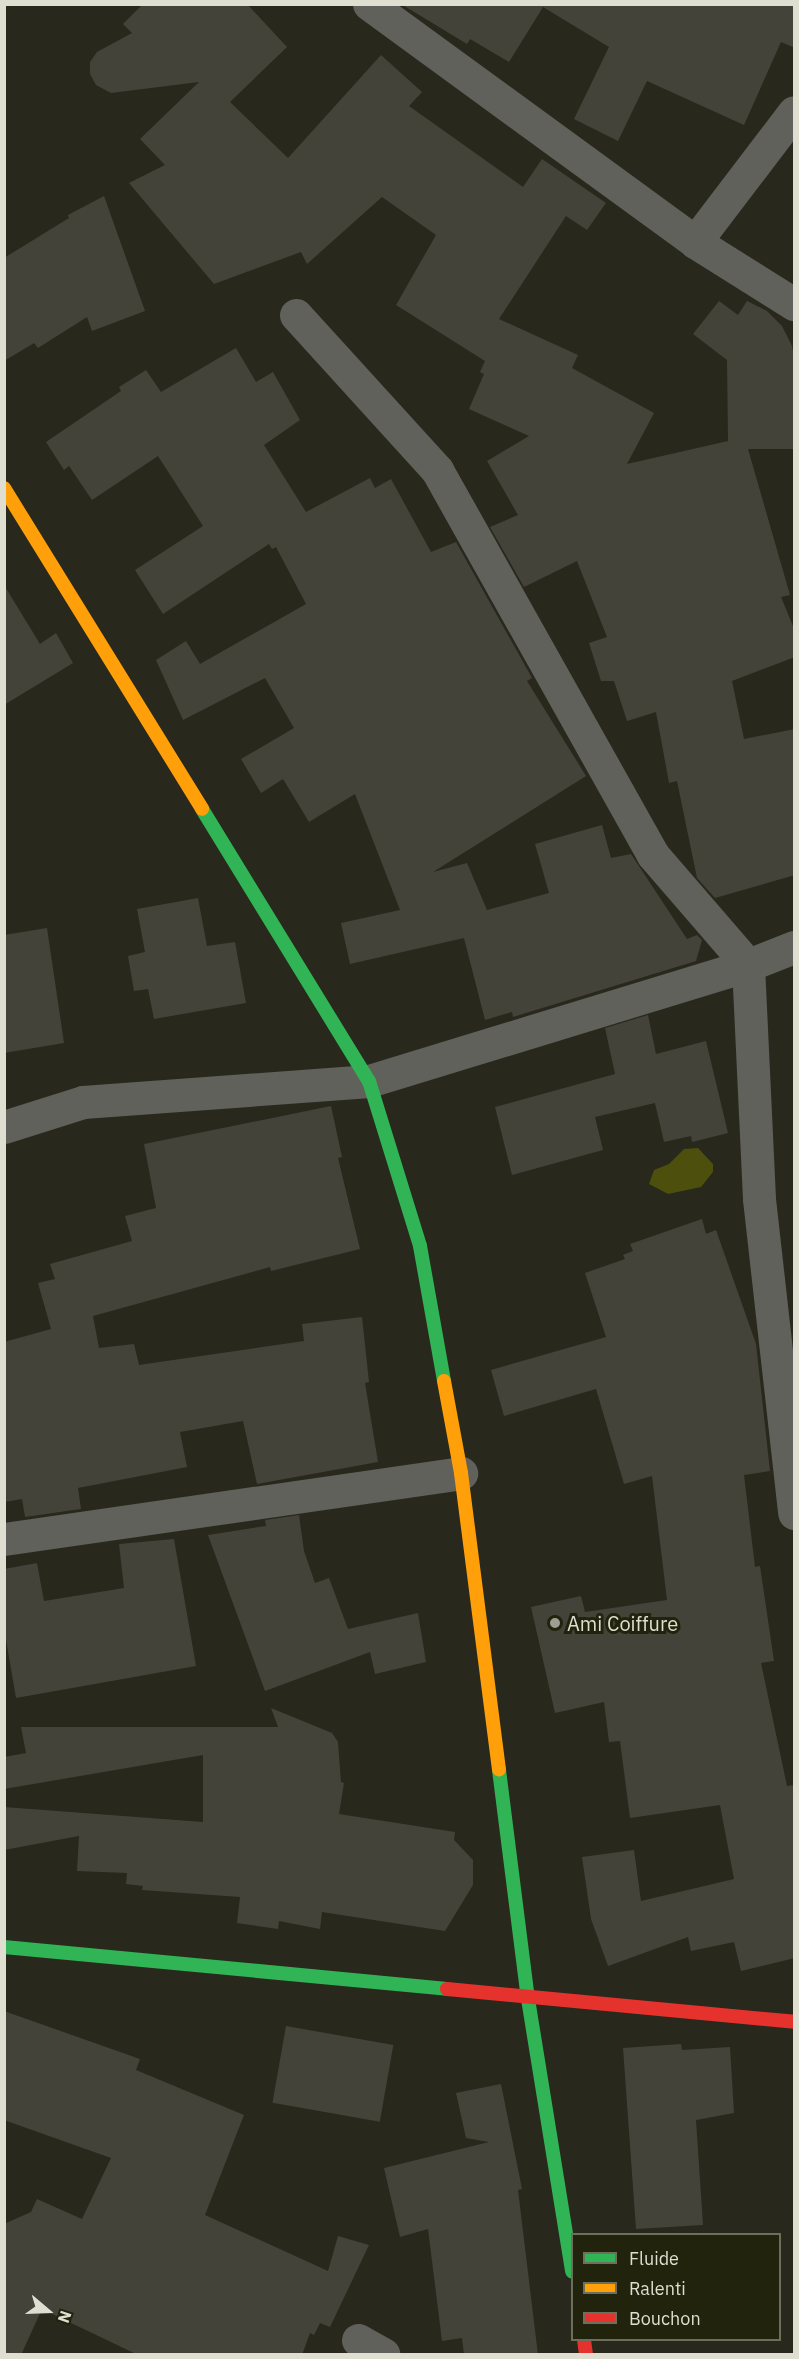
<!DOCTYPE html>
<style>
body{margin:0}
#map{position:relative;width:799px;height:2359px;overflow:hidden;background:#28281c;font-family:"IBM Plex Sans",sans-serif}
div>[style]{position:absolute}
.water>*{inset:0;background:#4d4f0c}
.building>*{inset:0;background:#434339;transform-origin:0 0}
.street>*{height:33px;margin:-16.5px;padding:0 16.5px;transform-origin:16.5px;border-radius:16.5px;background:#61615c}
.fast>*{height:14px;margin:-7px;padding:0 7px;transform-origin:7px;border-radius:7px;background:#30b455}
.slow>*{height:14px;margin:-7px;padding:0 7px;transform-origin:7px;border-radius:7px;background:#ff9f0a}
.jam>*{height:14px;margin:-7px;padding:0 7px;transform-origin:7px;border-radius:7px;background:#e5322d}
.dots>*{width:16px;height:16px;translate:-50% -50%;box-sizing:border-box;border:3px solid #22230d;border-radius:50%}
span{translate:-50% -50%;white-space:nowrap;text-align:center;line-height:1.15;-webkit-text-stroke:6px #22230d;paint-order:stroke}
.poi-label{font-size:20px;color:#dedfd1}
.left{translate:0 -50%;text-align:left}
.frame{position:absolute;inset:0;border:6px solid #dedfd1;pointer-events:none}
.legend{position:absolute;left:571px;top:2233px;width:210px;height:108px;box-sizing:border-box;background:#22230d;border:2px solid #6d6e5b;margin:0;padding:8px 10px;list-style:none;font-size:18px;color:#dedfd1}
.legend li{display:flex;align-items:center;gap:12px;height:30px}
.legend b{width:30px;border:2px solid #6d6e5b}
.north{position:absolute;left:18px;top:2281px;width:60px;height:60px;-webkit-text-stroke:4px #22230d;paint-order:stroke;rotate:109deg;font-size:16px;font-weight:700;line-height:24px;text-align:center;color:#dedfd1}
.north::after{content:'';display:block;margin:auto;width:21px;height:27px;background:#dedfd1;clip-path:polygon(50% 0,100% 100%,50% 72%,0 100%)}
</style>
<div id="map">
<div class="water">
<div style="clip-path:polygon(698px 1148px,713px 1164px,713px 1172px,701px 1187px,668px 1194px,649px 1184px,654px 1170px,669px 1164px,684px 1149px)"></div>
</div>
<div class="building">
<div style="clip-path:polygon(143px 4px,247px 4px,287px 47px,230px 102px,288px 158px,381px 55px,422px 92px,409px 106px,523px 187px,542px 159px,606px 203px,587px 230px,566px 216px,499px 319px,578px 355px,572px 368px,654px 413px,627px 464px,728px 441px,727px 360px,693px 334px,719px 301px,738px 315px,747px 301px,767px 311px,782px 326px,792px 346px,795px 363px,795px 449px,748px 449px,790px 595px,781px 597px,795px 631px,795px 657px,732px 681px,744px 739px,795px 729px,795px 875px,715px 898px,697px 878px,677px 781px,669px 783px,656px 712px,627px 721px,614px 681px,601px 681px,589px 643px,607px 637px,577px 561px,524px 587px,490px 527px,518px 515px,487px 461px,529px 436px,469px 409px,484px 374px,480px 372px,485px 361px,396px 305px,436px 235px,382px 197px,307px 264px,301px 252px,214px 284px,129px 183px,165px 165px,140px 139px,199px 82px,111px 93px,96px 85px,90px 74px,90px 62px,97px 52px,132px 33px,123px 24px)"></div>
<div style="clip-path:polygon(401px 4px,795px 4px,795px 48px,781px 42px,744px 125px,647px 81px,618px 141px,574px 119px,609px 47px,543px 7px,509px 62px,470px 39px,467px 44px)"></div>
<div style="clip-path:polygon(104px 196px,145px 311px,92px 331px,87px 317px,38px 348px,34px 343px,4px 361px,4px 258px,69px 218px,68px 215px)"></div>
<div style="clip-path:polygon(236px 348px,256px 382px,273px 372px,300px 420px,264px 445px,306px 512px,370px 478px,375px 488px,391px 479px,431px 552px,456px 542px,532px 678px,527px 681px,586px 776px,433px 872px,467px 863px,487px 910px,549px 893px,535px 844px,602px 825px,611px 858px,631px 854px,687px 939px,697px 935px,702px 940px,696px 961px,526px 1013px,513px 1017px,512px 1012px,485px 1020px,464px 938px,350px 964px,341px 923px,400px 910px,355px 794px,309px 822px,283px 779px,261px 793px,241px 759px,294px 728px,265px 678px,183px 720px,156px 660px,186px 641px,200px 664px,306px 604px,276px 547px,272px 549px,269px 544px,163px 614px,135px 570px,203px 526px,158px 456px,92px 500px,69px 466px,64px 470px,46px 442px,121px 391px,119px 387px,146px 370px,161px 392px)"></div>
<div style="clip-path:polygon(4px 585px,40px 644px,56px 633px,73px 663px,4px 705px)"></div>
<div style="clip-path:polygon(198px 898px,207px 946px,235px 942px,246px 1003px,154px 1019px,148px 989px,134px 991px,128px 956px,145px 952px,137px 909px)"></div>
<div style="clip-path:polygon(47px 928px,64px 1043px,4px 1053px,4px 935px)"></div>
<div style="clip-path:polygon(648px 1015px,656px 1054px,706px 1041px,728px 1133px,692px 1142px,691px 1136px,664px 1142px,655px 1103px,595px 1117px,603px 1150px,512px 1175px,495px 1107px,615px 1074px,605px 1028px)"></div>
<div style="clip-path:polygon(331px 1106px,342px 1157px,338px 1158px,360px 1249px,271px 1271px,270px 1267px,93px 1316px,99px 1348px,134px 1344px,139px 1365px,304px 1341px,302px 1324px,362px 1317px,369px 1382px,365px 1383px,378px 1462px,257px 1484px,243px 1421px,180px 1432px,187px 1467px,78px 1488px,81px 1509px,25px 1517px,22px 1499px,4px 1502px,4px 1342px,51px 1329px,38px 1283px,55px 1279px,50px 1264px,132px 1241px,125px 1216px,156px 1208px,144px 1144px)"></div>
<div style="clip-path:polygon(702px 1219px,706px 1234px,716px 1230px,756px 1344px,770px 1471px,744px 1475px,755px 1567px,760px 1566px,774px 1661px,761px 1663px,787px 1786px,795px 1785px,795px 1958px,741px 1971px,734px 1942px,691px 1951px,688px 1937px,608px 1966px,591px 1919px,582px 1857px,634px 1850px,641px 1901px,734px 1879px,720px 1805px,630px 1818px,620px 1741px,609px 1742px,604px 1702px,555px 1713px,531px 1607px,581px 1596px,585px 1612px,667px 1600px,652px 1476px,624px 1484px,596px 1389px,504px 1416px,491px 1370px,606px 1337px,585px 1273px,625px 1259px,623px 1255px,633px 1251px,630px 1244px)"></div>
<div style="clip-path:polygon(299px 1515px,304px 1551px,315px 1583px,329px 1578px,348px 1629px,418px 1613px,426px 1662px,375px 1674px,370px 1652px,265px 1691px,208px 1535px,266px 1526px,265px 1520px)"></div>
<div style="clip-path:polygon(174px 1539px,196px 1666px,16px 1698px,4px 1628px,4px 1569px,37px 1563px,44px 1601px,124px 1588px,119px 1544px)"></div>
<div style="clip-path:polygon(271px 1708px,332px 1733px,338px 1742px,341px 1782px,344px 1783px,339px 1814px,455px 1832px,454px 1840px,473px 1860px,473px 1885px,445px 1931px,322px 1912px,320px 1929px,279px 1921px,278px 1929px,237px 1923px,240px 1897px,142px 1890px,143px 1886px,126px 1884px,127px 1873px,77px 1871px,79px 1836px,4px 1850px,4px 1807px,203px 1822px,203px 1755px,4px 1789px,4px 1757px,26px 1753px,21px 1727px,278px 1727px)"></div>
<div style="clip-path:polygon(4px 2011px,140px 2059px,136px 2070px,244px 2115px,205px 2215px,328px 2271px,338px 2236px,369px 2245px,330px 2327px,320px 2323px,314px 2335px,310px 2333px,302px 2355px,138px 2355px,42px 2309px,21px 2355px,4px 2355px,4px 2224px,31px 2212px,37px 2199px,82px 2219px,111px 2158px,4px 2120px)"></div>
<div style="left:286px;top:2026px;width:109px;height:78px;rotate:10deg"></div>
<div style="clip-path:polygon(681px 2044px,682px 2050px,730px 2047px,734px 2113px,696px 2120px,703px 2225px,636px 2229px,623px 2048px)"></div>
<div style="clip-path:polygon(501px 2084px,522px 2189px,518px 2190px,538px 2355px,464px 2355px,462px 2338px,442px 2341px,428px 2229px,400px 2237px,384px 2168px,489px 2142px,466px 2138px,456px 2093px)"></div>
</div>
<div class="street">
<div style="left:369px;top:4px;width:404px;rotate:36.1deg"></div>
<div style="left:695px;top:242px;width:117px;rotate:32.1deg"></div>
<div style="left:695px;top:242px;width:163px;rotate:-52.7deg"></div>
<div style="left:296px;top:315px;width:210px;rotate:47.7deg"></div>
<div style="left:437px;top:470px;width:441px;rotate:60.7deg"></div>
<div style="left:653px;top:855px;width:145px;rotate:49.2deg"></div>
<div style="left:748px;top:965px;width:234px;rotate:87.3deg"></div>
<div style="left:759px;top:1199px;width:316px;rotate:83.6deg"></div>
<div style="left:4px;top:1127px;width:83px;rotate:-17.6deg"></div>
<div style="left:83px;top:1102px;width:287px;rotate:-4.2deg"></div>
<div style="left:369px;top:1081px;width:396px;rotate:-17deg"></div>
<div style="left:748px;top:965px;width:49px;rotate:-21.4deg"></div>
<div style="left:4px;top:1539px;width:462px;rotate:-8.2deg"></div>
<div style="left:358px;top:2340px;width:29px;rotate:29deg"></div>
</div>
<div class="fast">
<div style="left:202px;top:809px;width:319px;rotate:58.5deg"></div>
<div style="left:369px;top:1081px;width:173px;rotate:72.8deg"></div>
<div style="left:420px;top:1246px;width:137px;rotate:79.9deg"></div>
<div style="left:499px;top:1770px;width:231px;rotate:82.8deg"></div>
<div style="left:528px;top:1999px;width:276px;rotate:80.8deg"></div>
<div style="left:4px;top:1947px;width:445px;rotate:5.4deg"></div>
</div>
<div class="slow">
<div style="left:4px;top:488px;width:377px;rotate:58.3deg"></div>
<div style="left:444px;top:1381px;width:94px;rotate:79.5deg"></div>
<div style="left:461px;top:1473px;width:299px;rotate:82.7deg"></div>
</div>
<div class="jam">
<div style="left:447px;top:1989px;width:349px;rotate:5.4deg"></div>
<div style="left:584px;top:2340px;width:14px;rotate:82deg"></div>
</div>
<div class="dots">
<div style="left:555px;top:1623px;background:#9e9f92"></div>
</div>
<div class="poi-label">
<span class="left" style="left:567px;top:1623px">Ami Coiffure</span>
</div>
<div class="frame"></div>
<ul class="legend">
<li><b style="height:8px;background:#30b455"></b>Fluide</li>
<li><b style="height:8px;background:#ff9f0a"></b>Ralenti</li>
<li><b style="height:8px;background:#e5322d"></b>Bouchon</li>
</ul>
<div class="north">N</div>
</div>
